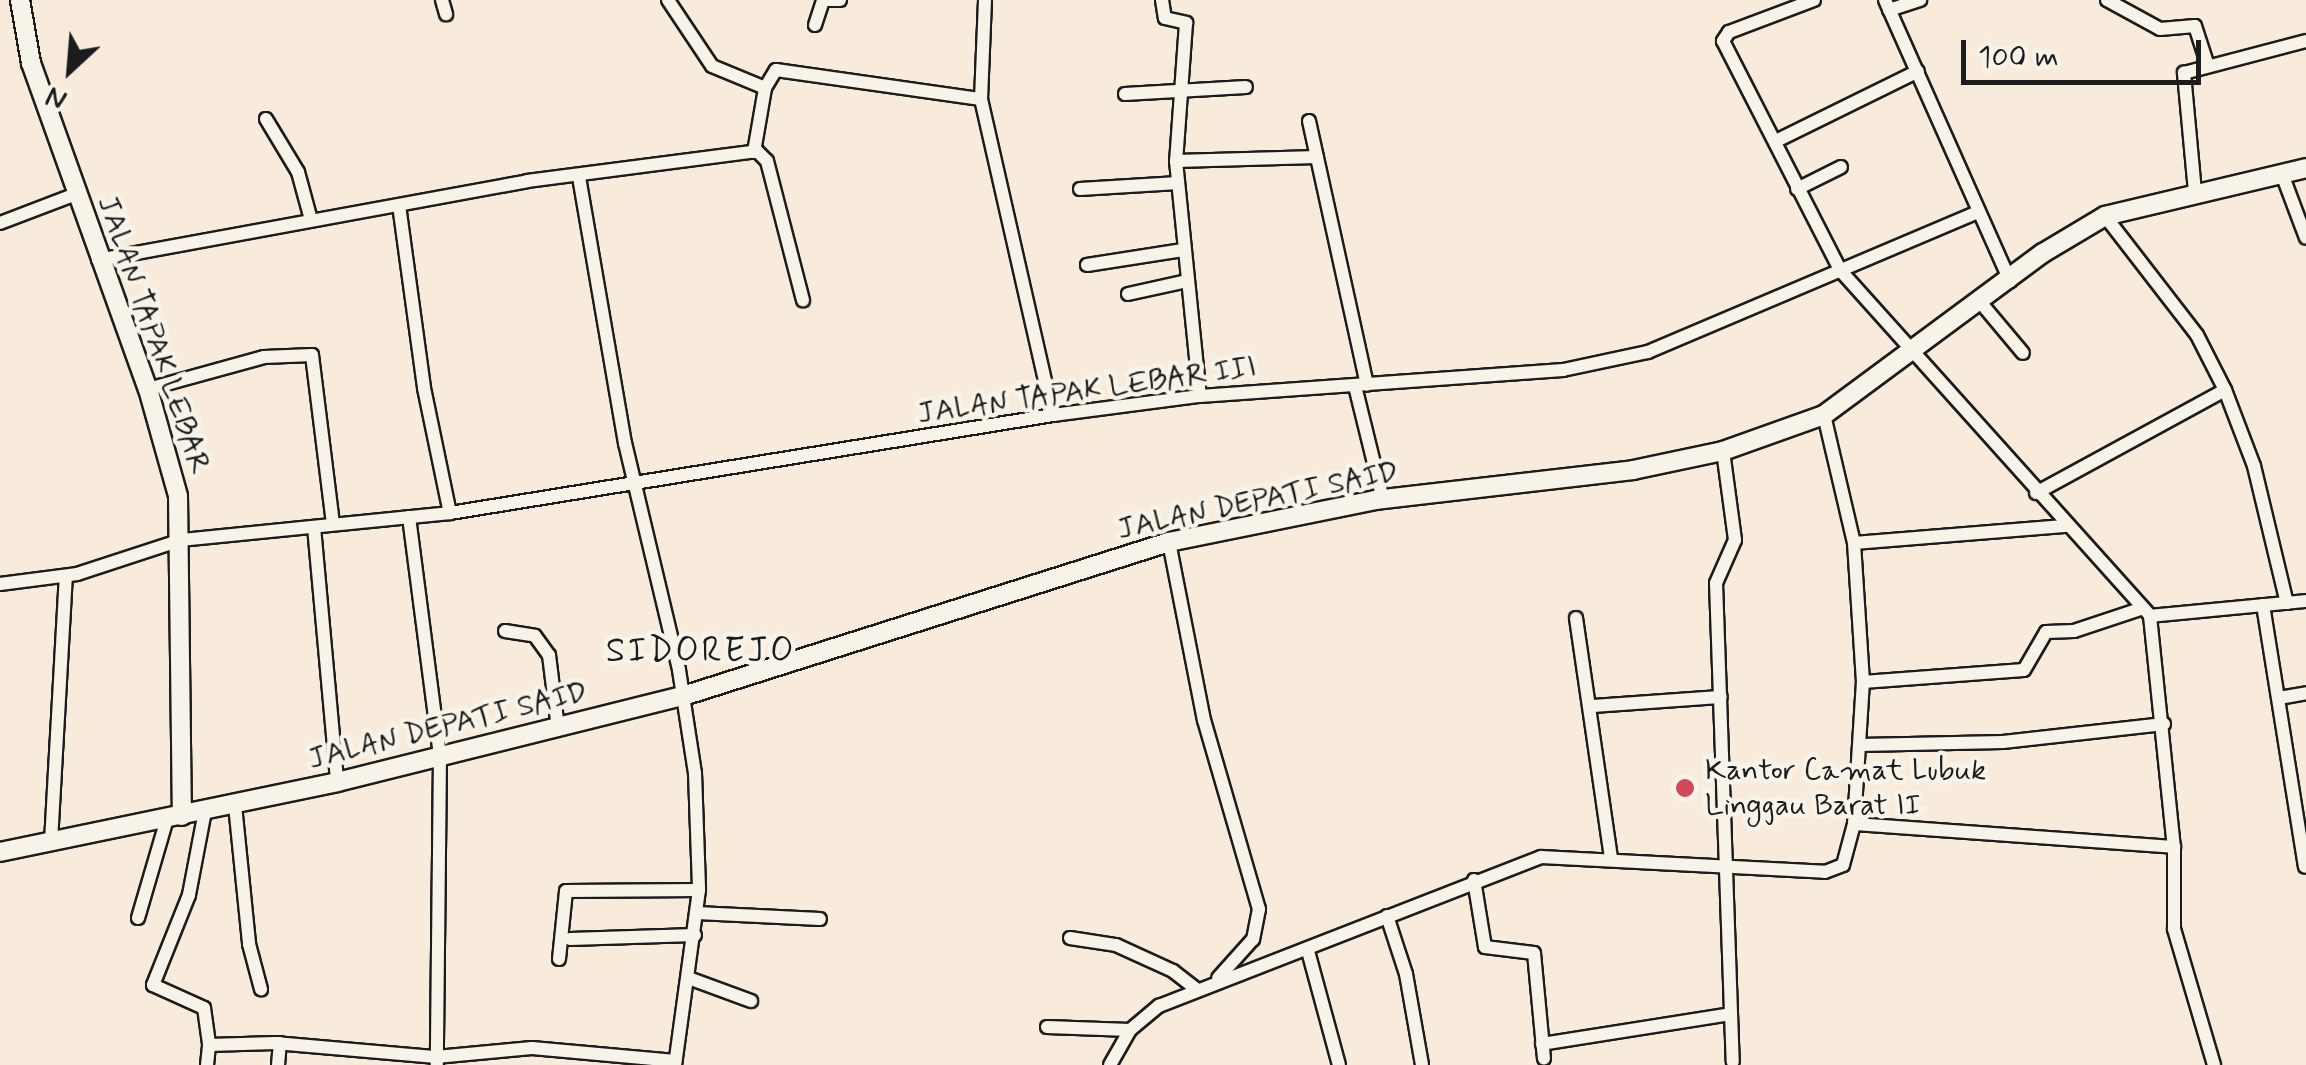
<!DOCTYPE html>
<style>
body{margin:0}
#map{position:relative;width:2306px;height:1065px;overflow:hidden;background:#f8ebdb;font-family:Mynerve,sans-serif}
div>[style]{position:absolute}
.roads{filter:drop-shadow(2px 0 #1c1c1c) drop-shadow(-2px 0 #1c1c1c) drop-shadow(0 2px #1c1c1c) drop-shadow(0 -2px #1c1c1c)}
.minor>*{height:12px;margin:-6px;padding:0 6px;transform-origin:6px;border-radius:6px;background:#f7f3e8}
.tertiary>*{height:18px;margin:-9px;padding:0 9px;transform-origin:9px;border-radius:9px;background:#f7f3e8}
.secondary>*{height:18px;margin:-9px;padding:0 9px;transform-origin:9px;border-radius:9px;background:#f7f3e8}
.dots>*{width:28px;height:28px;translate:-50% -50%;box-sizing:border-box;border:5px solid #f7f3e8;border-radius:50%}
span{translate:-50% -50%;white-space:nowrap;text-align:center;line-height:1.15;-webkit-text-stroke:9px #f7f3e8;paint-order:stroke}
.street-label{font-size:30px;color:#1c1c1c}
.poi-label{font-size:30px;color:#1c1c1c}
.left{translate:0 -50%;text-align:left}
.quarter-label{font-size:35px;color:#1c1c1c;letter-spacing:2.5px}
.north{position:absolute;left:20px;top:20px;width:100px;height:100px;-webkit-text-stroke:8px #f7f3e8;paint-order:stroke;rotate:206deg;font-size:28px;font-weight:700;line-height:40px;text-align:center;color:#1c1c1c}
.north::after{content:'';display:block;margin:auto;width:35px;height:45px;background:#1c1c1c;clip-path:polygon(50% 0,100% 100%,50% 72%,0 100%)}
.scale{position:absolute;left:1961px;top:40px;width:240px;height:45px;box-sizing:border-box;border:5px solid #1c1c1c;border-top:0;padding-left:12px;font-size:30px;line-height:35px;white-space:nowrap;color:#1c1c1c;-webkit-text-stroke:8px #f7f3e8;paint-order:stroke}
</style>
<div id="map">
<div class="roads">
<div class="minor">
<div style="left:442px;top:0;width:15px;rotate:74deg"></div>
<div style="left:668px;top:0;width:79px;rotate:56.3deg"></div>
<div style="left:712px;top:66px;width:57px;rotate:22.5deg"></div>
<div style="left:985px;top:0;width:99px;rotate:92.3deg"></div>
<div style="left:981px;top:99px;width:324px;rotate:77.2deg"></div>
<div style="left:1162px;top:0;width:18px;rotate:81deg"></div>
<div style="left:1165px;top:18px;width:22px;rotate:13deg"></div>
<div style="left:1186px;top:23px;width:138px;rotate:94.1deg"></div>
<div style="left:1176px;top:161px;width:236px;rotate:84.2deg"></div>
<div style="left:1814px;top:0;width:91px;rotate:159.4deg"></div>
<div style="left:1729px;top:32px;width:11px;rotate:124deg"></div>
<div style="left:1723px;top:41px;width:257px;rotate:62.9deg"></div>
<div style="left:1840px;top:270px;width:465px;rotate:48.1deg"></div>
<div style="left:2150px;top:616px;width:232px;rotate:84.1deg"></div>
<div style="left:2174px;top:847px;width:82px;rotate:90deg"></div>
<div style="left:2174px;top:929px;width:142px;rotate:73.6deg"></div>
<div style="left:1885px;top:0;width:308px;rotate:66deg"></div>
<div style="left:2107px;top:0;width:60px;rotate:28.7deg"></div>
<div style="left:2160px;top:29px;width:35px;rotate:-5deg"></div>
<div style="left:2195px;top:26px;width:39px;rotate:72deg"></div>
<div style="left:1889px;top:10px;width:33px;rotate:-18deg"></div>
<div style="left:815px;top:25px;width:26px;rotate:-72deg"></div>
<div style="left:823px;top:0;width:17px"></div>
<div style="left:1125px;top:94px;width:121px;rotate:-3.3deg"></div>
<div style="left:266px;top:119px;width:62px;rotate:58.9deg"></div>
<div style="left:298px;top:172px;width:50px;rotate:74.8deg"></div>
<div style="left:1309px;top:121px;width:270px;rotate:77.6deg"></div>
<div style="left:1776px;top:141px;width:158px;rotate:-26.2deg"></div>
<div style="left:754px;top:152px;width:65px;rotate:-80.2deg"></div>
<div style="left:765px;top:88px;width:21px;rotate:-59deg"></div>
<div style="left:776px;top:70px;width:207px;rotate:8.1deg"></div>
<div style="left:1176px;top:161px;width:141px;rotate:-1.6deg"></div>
<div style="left:2282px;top:174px;width:68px;rotate:69.4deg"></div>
<div style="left:579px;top:177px;width:270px;rotate:80.2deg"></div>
<div style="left:625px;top:443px;width:233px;rotate:76.6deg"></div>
<div style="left:679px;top:670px;width:104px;rotate:81.2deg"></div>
<div style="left:695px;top:773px;width:117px;rotate:88deg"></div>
<div style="left:699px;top:890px;width:177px;rotate:97.8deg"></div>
<div style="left:1080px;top:189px;width:98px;rotate:-3.5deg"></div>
<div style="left:1797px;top:189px;width:49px;rotate:-26.6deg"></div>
<div style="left:2195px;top:192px;width:120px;rotate:-95.3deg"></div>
<div style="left:2184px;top:73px;width:126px;rotate:-14.7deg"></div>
<div style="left:399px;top:205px;width:185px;rotate:82.2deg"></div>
<div style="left:424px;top:388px;width:128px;rotate:78.3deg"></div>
<div style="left:2105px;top:216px;width:150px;rotate:52.3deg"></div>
<div style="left:2197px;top:335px;width:62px;rotate:63deg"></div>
<div style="left:2225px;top:390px;width:81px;rotate:69.1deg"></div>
<div style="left:2254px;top:466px;width:141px;rotate:76.5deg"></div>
<div style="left:0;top:223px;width:81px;rotate:-20.9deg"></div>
<div style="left:98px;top:260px;width:436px;rotate:-10.4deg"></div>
<div style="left:527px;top:181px;width:232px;rotate:-7.4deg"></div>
<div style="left:757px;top:151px;width:14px;rotate:45deg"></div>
<div style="left:767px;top:161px;width:144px;rotate:75.5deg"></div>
<div style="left:1087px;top:265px;width:97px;rotate:-8.9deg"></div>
<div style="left:1128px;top:294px;width:60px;rotate:-12.4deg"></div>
<div style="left:1981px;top:303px;width:65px;rotate:50deg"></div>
<div style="left:1355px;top:386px;width:117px;rotate:76.2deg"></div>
<div style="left:148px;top:389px;width:120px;rotate:-15.4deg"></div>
<div style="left:264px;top:357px;width:48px;rotate:-2.4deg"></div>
<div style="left:312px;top:355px;width:170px;rotate:82.9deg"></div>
<div style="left:1723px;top:451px;width:90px;rotate:82.3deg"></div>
<div style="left:1735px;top:540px;width:47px;rotate:113.8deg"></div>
<div style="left:1716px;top:583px;width:479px;rotate:88deg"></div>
<div style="left:2036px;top:493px;width:215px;rotate:-28.6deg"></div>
<div style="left:409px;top:517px;width:242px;rotate:82.6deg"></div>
<div style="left:440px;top:757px;width:308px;rotate:90.6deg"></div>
<div style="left:314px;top:527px;width:256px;rotate:84.8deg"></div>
<div style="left:1169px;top:542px;width:181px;rotate:78.9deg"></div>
<div style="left:1204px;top:720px;width:197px;rotate:73.8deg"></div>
<div style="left:1259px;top:909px;width:31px;rotate:101deg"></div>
<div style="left:1253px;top:939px;width:52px;rotate:131.9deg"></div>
<div style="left:1854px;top:543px;width:214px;rotate:-4.6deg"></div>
<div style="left:0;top:584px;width:78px;rotate:-7.4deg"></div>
<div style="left:77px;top:574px;width:109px;rotate:-18.1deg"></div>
<div style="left:181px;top:540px;width:270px;rotate:-5.7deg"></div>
<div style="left:450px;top:513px;width:611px;rotate:-9.23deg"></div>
<div style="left:1053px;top:415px;width:148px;rotate:-7.4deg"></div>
<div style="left:1200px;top:396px;width:364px;rotate:-4.1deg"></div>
<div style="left:1563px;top:370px;width:87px;rotate:-12deg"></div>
<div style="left:1648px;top:352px;width:355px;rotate:-23deg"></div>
<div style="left:2263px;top:605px;width:265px;rotate:80.9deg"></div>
<div style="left:2150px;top:616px;width:157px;rotate:-5.5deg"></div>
<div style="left:1576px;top:618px;width:243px;rotate:81.7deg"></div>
<div style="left:505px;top:631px;width:30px;rotate:9deg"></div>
<div style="left:535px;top:636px;width:24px;rotate:54deg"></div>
<div style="left:549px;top:655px;width:74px;rotate:83deg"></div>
<div style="left:1863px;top:682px;width:161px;rotate:-4.3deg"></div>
<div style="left:2024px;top:670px;width:44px;rotate:-59.9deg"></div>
<div style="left:2046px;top:632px;width:28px;rotate:-2deg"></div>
<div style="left:2074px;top:631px;width:73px;rotate:-18.4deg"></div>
<div style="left:2279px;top:698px;width:27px;rotate:-10deg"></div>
<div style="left:1592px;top:706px;width:129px;rotate:-4deg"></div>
<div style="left:1860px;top:745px;width:143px;rotate:-1.2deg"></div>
<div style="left:2003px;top:742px;width:162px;rotate:-6.4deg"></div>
<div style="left:235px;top:805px;width:140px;rotate:84.2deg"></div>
<div style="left:249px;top:944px;width:47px;rotate:75.1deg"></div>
<div style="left:205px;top:811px;width:86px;rotate:100.8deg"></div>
<div style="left:189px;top:895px;width:97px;rotate:111.8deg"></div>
<div style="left:153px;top:985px;width:56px;rotate:24.3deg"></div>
<div style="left:204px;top:1008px;width:37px;rotate:82deg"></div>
<div style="left:1854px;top:824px;width:321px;rotate:4.1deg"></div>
<div style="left:51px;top:842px;width:266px;rotate:-86.8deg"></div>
<div style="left:1474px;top:880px;width:68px;rotate:80.7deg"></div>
<div style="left:1485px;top:947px;width:49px;rotate:7deg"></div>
<div style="left:1534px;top:953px;width:106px;rotate:84.6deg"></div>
<div style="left:697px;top:913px;width:123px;rotate:2.8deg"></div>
<div style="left:1387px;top:916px;width:61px;rotate:71.9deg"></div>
<div style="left:1406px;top:974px;width:92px;rotate:80deg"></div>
<div style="left:138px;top:918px;width:103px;rotate:-73.7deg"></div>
<div style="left:1070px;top:938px;width:47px;rotate:8.7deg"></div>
<div style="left:1116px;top:945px;width:63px;rotate:24.5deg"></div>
<div style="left:1173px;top:971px;width:31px;rotate:38deg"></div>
<div style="left:570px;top:939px;width:125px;rotate:-1.8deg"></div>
<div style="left:1308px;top:951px;width:118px;rotate:74.8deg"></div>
<div style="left:559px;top:959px;width:68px;rotate:-84.1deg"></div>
<div style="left:566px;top:891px;width:133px;rotate:-0.4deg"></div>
<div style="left:691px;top:979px;width:64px;rotate:20.1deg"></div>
<div style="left:1047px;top:1027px;width:83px;rotate:2.1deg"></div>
<div style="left:1542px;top:1044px;width:191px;rotate:-9deg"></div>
<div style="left:207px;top:1065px;width:20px;rotate:-84deg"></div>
<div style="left:209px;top:1045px;width:66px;rotate:-1.7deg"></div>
<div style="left:275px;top:1043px;width:162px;rotate:5deg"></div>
<div style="left:436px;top:1057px;width:96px;rotate:-5.4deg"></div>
<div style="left:532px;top:1048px;width:144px;rotate:5.2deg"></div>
<div style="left:278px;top:1065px;width:22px;rotate:-85deg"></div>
<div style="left:1110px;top:1065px;width:40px;rotate:-60.3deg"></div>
<div style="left:1130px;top:1030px;width:38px;rotate:-40deg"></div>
<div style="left:1159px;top:1006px;width:410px;rotate:-21.3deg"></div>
<div style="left:1541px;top:857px;width:284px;rotate:3deg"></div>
<div style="left:1825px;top:872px;width:19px;rotate:-21deg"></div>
<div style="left:1843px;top:865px;width:42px;rotate:-75deg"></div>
<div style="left:1854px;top:824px;width:142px;rotate:-86.4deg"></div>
<div style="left:1863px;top:682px;width:139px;rotate:-93.7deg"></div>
<div style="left:1854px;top:543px;width:131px;rotate:-103.2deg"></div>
</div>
<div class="tertiary">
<div style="left:20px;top:0;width:64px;rotate:80.1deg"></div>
<div style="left:31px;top:63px;width:346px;rotate:70.3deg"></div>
<div style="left:148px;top:389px;width:111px;rotate:74.3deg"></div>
<div style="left:178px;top:496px;width:320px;rotate:89.3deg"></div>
</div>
<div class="secondary">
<div style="left:0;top:852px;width:344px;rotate:-11.7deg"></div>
<div style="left:337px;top:782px;width:357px;rotate:-14deg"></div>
<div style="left:683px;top:696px;width:510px;rotate:-17.58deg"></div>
<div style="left:1169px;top:542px;width:210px;rotate:-11.5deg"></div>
<div style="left:1375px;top:500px;width:260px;rotate:-6.6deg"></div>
<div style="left:1633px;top:470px;width:92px;rotate:-11.9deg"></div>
<div style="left:1723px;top:451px;width:107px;rotate:-19.6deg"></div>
<div style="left:1824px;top:415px;width:272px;rotate:-36.5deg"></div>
<div style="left:2043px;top:253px;width:72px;rotate:-30.8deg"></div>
<div style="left:2105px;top:216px;width:207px;rotate:-13.4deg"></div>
</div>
</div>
<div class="dots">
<div style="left:1685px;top:788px;background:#d1495b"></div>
</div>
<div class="street-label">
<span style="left:153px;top:335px;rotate:71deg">JALAN TAPAK LEBAR</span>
<span style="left:1087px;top:391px;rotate:-8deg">JALAN TAPAK LEBAR III</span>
<span style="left:1258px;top:501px;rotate:-12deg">JALAN DEPATI SAID</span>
<span style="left:448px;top:726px;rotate:-14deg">JALAN DEPATI SAID</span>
</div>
<div class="poi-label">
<span class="left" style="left:1705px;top:788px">Kantor Camat Lubuk<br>Linggau Barat II</span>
</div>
<div class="quarter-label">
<span style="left:701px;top:651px">SIDOREJO</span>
</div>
<div class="north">N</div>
<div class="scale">100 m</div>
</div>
